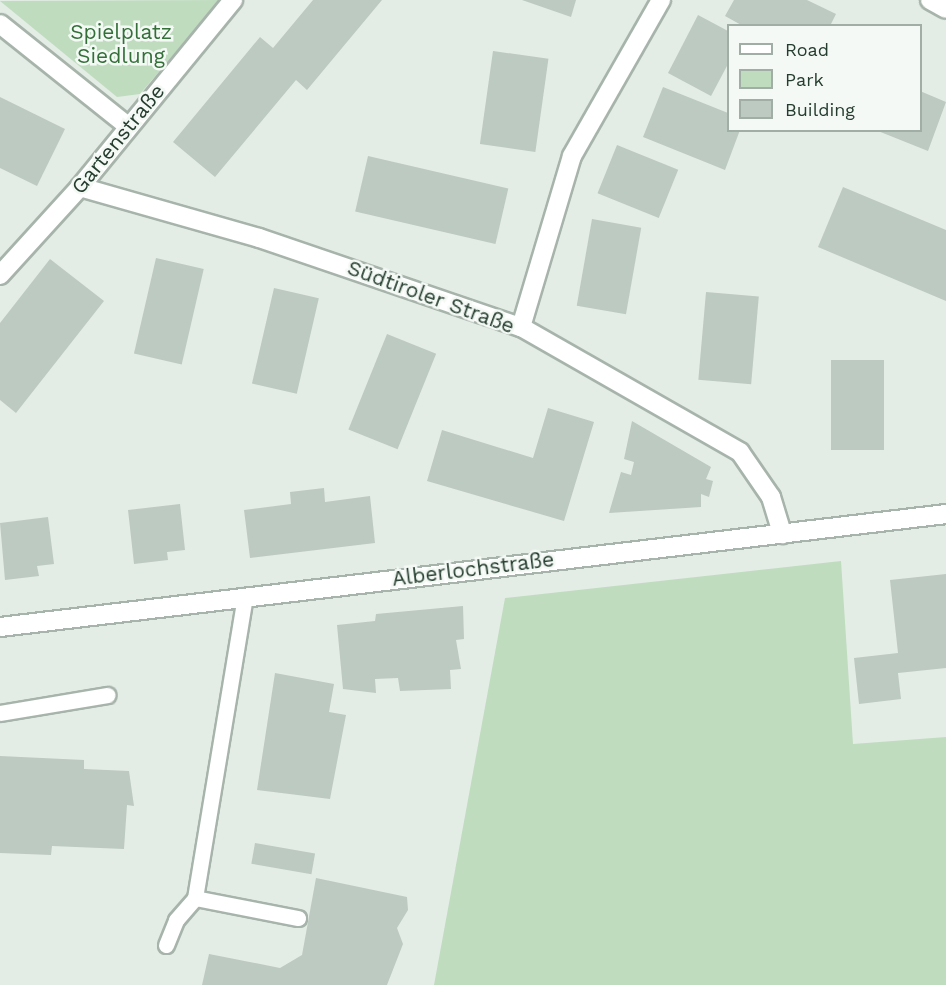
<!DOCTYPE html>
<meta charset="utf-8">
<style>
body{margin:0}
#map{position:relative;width:946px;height:985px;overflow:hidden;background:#e4ece6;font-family:"Work Sans",sans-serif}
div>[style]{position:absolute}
.green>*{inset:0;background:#bfdcbf}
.building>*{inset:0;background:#bccac1;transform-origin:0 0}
.roads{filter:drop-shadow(2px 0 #a7b4ab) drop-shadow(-2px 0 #a7b4ab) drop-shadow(0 2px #a7b4ab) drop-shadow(0 -2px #a7b4ab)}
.lane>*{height:15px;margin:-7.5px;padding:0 7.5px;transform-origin:7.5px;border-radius:7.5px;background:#fff}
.street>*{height:18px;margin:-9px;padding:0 9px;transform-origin:9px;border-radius:9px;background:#fff}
span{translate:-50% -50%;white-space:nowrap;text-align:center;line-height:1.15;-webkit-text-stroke:5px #f4f9f5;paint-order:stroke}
.park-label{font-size:21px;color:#327038}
.street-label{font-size:21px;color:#253d2f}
.legend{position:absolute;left:727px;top:24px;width:195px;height:108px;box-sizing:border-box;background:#f4f9f5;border:2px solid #a1aea6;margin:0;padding:8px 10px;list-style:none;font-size:18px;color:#253d2f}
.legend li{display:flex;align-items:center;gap:12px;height:30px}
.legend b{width:30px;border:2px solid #a1aea6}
</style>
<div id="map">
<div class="green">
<div style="clip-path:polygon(220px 0,140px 94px,117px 97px,0 1px)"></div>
<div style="clip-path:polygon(841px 561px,853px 744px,946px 737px,946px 985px,434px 985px,505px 598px)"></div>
</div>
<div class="building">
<div style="clip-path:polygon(313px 0,382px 0,307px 90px,296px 80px,215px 177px,173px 142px,260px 37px,273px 48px)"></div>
<div style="clip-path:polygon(522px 0,576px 0,571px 17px)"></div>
<div style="clip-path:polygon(734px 0,807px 0,836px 14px,830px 26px,743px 26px,725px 16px)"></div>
<div style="clip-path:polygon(698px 15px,728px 31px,728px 64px,711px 96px,668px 73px)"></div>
<div style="left:493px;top:51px;width:56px;height:94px;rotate:8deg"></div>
<div style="clip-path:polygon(663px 87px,728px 113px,728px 130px,740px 130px,725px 170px,643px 137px)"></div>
<div style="clip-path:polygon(920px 91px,946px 102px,928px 151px,878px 131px,920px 130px)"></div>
<div style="clip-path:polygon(0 97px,65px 129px,37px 186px,0 168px)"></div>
<div style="left:617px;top:145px;width:66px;height:52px;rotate:22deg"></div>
<div style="left:368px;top:156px;width:144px;height:57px;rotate:13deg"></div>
<div style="clip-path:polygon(843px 187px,946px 230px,946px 301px,818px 247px)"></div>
<div style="left:592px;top:219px;width:50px;height:88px;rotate:10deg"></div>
<div style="left:156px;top:258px;width:49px;height:98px;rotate:13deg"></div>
<div style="clip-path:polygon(50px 259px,104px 301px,16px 413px,0 400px,0 323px)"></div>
<div style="left:274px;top:288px;width:46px;height:98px;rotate:13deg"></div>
<div style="left:706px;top:292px;width:53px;height:88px;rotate:5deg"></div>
<div style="left:387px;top:334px;width:53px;height:103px;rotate:22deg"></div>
<div style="left:831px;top:360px;width:53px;height:90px"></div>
<div style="clip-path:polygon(548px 408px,594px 422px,564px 521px,427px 481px,442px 430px,533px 458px)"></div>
<div style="clip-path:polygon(632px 421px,711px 467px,706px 479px,713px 481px,709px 497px,701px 494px,701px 507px,609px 513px,621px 472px,631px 475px,634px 462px,624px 459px)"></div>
<div style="clip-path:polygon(324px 488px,325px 502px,370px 496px,375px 543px,250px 558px,244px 510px,291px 504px,290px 492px)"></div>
<div style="clip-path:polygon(180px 504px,185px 550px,167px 552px,168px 560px,134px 564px,128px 510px)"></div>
<div style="clip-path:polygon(48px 517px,54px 564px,37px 566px,39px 576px,5px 580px,0 523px)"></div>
<div style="clip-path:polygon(946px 574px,946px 668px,898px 673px,901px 699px,859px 704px,854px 658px,898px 653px,890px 580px)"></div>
<div style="clip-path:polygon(463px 606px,464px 639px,456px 640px,461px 669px,450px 670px,451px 689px,400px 691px,398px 678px,375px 679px,376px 693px,343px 689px,337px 625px,375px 621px,376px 614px)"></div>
<div style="clip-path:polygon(275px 673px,334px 684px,329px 712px,346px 715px,330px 799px,257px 790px)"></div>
<div style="clip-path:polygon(0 756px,84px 760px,84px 769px,129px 771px,134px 806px,127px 805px,124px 849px,52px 846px,51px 855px,0 853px)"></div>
<div style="left:255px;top:843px;width:61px;height:21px;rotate:10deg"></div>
<div style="clip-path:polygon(316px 878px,407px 897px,408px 910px,397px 928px,403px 944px,387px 985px,202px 985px,209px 954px,280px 968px,302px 955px)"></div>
</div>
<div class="roads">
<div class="lane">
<div style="left:0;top:713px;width:109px;rotate:-9.5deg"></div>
<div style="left:195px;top:898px;width:105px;rotate:11deg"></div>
<div style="left:166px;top:945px;width:27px;rotate:-68deg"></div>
<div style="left:176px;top:920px;width:29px;rotate:-49deg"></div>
<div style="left:195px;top:898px;width:306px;rotate:-80.6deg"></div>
</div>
<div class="street">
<div style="left:930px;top:0;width:18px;rotate:29deg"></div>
<div style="left:0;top:24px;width:164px;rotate:38.6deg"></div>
<div style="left:80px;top:187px;width:186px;rotate:15.9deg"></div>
<div style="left:259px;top:238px;width:277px;rotate:18.8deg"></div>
<div style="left:521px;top:327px;width:252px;rotate:29.7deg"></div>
<div style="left:740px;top:452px;width:55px;rotate:55.4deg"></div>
<div style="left:771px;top:497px;width:39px;rotate:73deg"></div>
<div style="left:0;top:275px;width:119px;rotate:-47.7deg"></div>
<div style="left:80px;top:187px;width:242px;rotate:-50.7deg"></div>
<div style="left:521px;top:327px;width:178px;rotate:-73.4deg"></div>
<div style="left:572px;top:156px;width:180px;rotate:-60.3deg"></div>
<div style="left:0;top:627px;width:953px;rotate:-6.81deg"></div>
</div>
</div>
<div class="park-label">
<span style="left:121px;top:44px">Spielplatz<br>Siedlung</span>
</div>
<div class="street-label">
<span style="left:118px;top:139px;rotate:-51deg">Gartenstraße</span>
<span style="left:431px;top:297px;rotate:20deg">Südtiroler Straße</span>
<span style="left:473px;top:569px;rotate:-7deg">Alberlochstraße</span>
</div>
<ul class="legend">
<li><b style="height:8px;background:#fff"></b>Road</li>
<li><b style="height:16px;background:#bfdcbf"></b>Park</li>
<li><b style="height:16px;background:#bccac1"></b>Building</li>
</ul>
</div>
